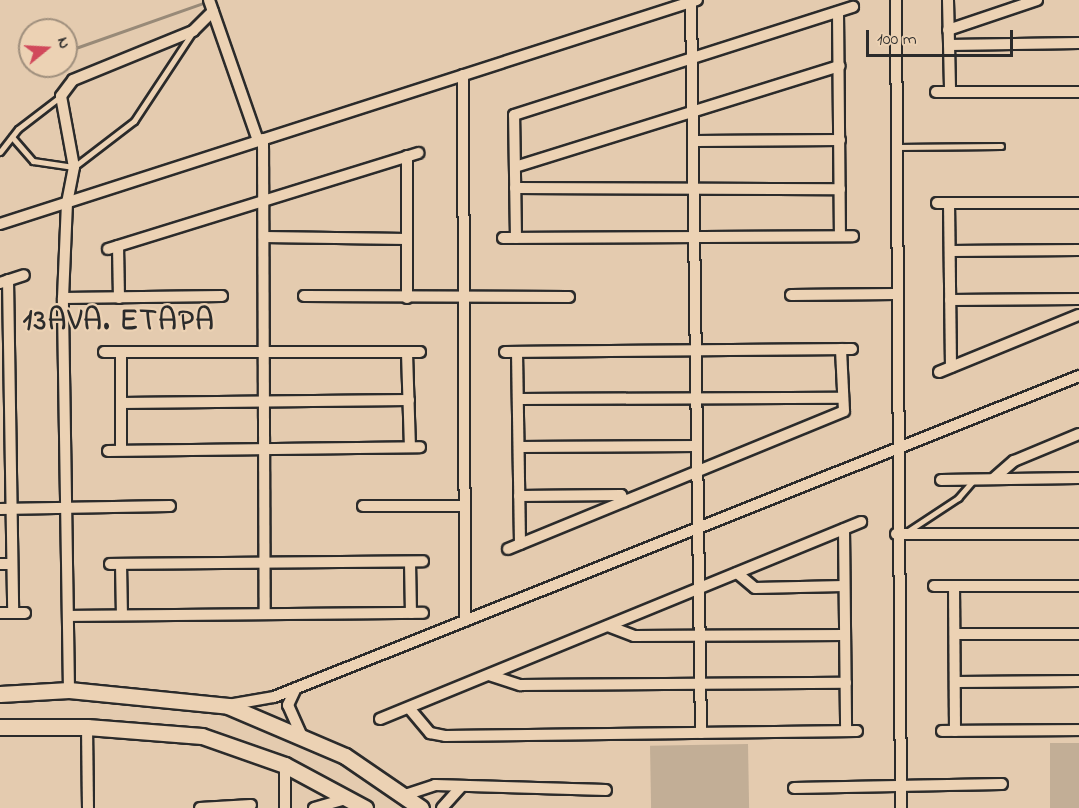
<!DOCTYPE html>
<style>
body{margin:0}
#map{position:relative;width:1079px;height:808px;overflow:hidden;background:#e4cbaf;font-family:"Indie Flower",sans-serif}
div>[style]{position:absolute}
.green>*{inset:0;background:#c2ae96;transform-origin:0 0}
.stream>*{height:3px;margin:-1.5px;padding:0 1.5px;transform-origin:1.5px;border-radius:1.5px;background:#988a78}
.roads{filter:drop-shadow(2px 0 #2b2b2b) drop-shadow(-2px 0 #2b2b2b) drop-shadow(0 2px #2b2b2b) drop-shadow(0 -2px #2b2b2b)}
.lane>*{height:5px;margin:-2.5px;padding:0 2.5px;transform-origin:2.5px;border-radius:2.5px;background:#ecd2b4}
.street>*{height:10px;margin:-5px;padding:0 5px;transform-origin:5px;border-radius:5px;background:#ecd2b4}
.secondary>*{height:15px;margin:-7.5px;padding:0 7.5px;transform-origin:7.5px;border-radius:7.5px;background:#ecd2b4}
span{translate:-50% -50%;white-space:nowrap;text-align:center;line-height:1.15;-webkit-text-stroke:4.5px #ecd2b4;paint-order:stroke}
.district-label{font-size:30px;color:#2b2b2b;font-weight:700;letter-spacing:1.5px}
.north{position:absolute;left:18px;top:18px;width:60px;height:60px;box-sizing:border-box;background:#ecd2b4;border:2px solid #9f8f7d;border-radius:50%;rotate:72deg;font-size:16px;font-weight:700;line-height:24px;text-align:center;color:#2b2b2b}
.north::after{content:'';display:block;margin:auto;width:21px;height:27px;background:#d1495b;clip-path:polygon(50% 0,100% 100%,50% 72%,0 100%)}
.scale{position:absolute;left:866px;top:30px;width:147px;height:27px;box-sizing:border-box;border:3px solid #2b2b2b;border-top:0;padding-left:8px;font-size:18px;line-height:21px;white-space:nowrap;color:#2b2b2b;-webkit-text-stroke:4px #ecd2b4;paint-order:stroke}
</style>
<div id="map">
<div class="green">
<div style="left:1079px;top:743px;width:65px;height:29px;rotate:90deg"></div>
<div style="left:748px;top:744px;width:64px;height:98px;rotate:89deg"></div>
</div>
<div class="stream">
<div style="left:67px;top:51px;width:147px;rotate:-19.4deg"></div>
</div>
<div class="roads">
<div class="lane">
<div style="left:12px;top:137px;width:32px;rotate:49deg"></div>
<div style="left:33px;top:161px;width:41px;rotate:8.3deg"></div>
<div style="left:74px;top:167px;width:76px;rotate:-37.5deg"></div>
<div style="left:134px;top:121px;width:105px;rotate:-56.6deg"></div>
<div style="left:897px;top:147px;width:104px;rotate:-0.6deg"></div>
<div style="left:0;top:152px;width:29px;rotate:-52deg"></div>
<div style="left:18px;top:129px;width:54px;rotate:-37.5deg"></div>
<div style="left:905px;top:533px;width:64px;rotate:-33.4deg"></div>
<div style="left:958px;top:498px;width:23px;rotate:-49deg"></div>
</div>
<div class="street">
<div style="left:209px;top:0;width:149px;rotate:70.8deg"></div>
<div style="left:896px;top:0;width:808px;rotate:89.65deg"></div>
<div style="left:948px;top:0;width:91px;rotate:88.7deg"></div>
<div style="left:691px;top:2px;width:731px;rotate:89.22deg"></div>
<div style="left:838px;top:12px;width:224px;rotate:89.5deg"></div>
<div style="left:948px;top:30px;width:94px;rotate:-18.6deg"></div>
<div style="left:949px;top:45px;width:130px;rotate:-0.9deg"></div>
<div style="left:463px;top:75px;width:546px;rotate:89.79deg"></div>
<div style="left:936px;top:92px;width:143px"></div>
<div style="left:263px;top:139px;width:475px;rotate:89.8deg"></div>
<div style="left:696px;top:141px;width:144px;rotate:-0.4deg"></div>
<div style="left:515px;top:167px;width:340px;rotate:-17.3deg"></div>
<div style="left:515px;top:188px;width:325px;rotate:0.2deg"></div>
<div style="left:937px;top:203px;width:142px"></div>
<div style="left:949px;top:203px;width:164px;rotate:89.3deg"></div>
<div style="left:0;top:224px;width:732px;rotate:-17.82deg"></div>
<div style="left:264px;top:237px;width:143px;rotate:0.8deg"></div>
<div style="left:503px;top:238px;width:350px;rotate:-0.3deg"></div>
<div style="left:516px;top:238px;width:123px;rotate:-90.9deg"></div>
<div style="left:514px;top:115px;width:356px;rotate:-17.7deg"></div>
<div style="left:118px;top:246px;width:52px;rotate:88.9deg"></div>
<div style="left:108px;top:249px;width:325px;rotate:-17.2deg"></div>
<div style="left:950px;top:251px;width:129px;rotate:-0.4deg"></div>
<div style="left:8px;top:280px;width:333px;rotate:89.1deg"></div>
<div style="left:0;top:283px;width:25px;rotate:-18deg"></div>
<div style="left:791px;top:295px;width:104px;rotate:-0.6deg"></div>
<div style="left:304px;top:296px;width:265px;rotate:0.2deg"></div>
<div style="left:63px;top:298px;width:159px;rotate:-0.7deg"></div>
<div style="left:407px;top:298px;width:142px;rotate:-90deg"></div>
<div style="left:950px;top:300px;width:129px;rotate:-0.4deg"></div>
<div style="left:104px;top:352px;width:316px"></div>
<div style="left:121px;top:352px;width:98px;rotate:90deg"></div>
<div style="left:505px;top:352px;width:347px;rotate:-0.5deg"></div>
<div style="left:517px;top:352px;width:192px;rotate:89.1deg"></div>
<div style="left:407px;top:353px;width:94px;rotate:88.2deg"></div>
<div style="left:939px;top:372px;width:151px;rotate:-22.2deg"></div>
<div style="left:518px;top:399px;width:325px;rotate:-0.2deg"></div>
<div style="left:121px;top:403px;width:288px;rotate:-0.6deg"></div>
<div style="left:519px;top:447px;width:178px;rotate:-0.3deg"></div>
<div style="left:108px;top:451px;width:312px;rotate:-0.7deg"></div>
<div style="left:993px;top:479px;width:28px;rotate:-41deg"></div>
<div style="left:1014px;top:461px;width:70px;rotate:-22.6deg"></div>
<div style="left:941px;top:480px;width:138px;rotate:-0.8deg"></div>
<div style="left:519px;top:496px;width:102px;rotate:-0.6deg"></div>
<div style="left:621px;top:495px;width:7px;rotate:63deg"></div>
<div style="left:363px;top:506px;width:101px"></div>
<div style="left:0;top:509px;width:170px;rotate:-1deg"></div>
<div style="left:844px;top:529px;width:202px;rotate:89.4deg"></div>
<div style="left:896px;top:534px;width:183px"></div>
<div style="left:508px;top:549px;width:363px;rotate:-22.3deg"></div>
<div style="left:844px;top:411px;width:62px;rotate:-92.8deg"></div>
<div style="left:410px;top:562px;width:51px;rotate:88.9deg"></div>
<div style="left:0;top:564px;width:12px"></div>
<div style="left:110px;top:564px;width:313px;rotate:-0.5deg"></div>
<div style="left:121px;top:564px;width:51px;rotate:88.9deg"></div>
<div style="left:737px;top:573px;width:23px;rotate:40deg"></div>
<div style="left:755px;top:588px;width:89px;rotate:-1.3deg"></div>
<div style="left:934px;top:586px;width:145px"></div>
<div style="left:954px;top:586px;width:145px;rotate:89.6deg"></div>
<div style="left:0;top:613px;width:25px"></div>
<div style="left:68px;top:616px;width:355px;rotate:-0.5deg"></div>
<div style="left:608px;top:626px;width:28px;rotate:21deg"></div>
<div style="left:634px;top:636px;width:211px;rotate:-0.3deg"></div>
<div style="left:955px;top:634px;width:124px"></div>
<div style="left:489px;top:675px;width:33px;rotate:18deg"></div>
<div style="left:520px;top:685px;width:326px;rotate:-0.4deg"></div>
<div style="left:955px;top:682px;width:124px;rotate:-0.5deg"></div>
<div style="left:296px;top:688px;width:19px;rotate:115deg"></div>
<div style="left:288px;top:705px;width:32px;rotate:66deg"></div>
<div style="left:69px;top:690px;width:392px;rotate:-90.9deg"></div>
<div style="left:63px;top:298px;width:95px;rotate:-87.6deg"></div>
<div style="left:67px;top:203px;width:37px;rotate:-79deg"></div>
<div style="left:74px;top:167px;width:72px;rotate:-100.4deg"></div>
<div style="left:61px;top:96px;width:20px;rotate:-53deg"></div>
<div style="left:73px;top:80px;width:130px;rotate:-22.2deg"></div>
<div style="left:193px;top:31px;width:28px;rotate:-45deg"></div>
<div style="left:228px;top:705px;width:47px;rotate:-9.9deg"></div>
<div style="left:274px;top:697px;width:867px;rotate:-21.74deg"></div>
<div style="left:409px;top:708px;width:33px;rotate:50deg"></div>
<div style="left:430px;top:733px;width:15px;rotate:11deg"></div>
<div style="left:445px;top:736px;width:412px;rotate:-0.7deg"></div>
<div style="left:380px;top:719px;width:520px;rotate:-22.27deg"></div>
<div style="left:87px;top:727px;width:81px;rotate:89.3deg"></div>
<div style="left:942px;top:731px;width:137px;rotate:-0.4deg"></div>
<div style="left:285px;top:765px;width:43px;rotate:90deg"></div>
<div style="left:794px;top:788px;width:208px;rotate:-1.1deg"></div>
<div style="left:405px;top:795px;width:32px;rotate:-18deg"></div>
<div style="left:435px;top:785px;width:171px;rotate:1.7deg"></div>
<div style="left:200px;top:808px;width:51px;rotate:-3.4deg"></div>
<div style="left:314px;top:808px;width:35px;rotate:-16deg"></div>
<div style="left:442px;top:808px;width:27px;rotate:-48deg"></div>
</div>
<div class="secondary">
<div style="left:0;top:694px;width:69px;rotate:-3.3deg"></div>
<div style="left:69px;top:690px;width:160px;rotate:5.7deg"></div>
<div style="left:228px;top:706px;width:127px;rotate:23.1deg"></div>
<div style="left:345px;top:756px;width:92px;rotate:34.4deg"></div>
<div style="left:0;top:727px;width:87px"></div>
<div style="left:87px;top:727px;width:115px;rotate:4.5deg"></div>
<div style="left:202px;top:736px;width:88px;rotate:19.3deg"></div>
<div style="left:285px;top:765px;width:91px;rotate:28.3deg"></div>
</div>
</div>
<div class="district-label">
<span style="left:119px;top:322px">13AVA. ETAPA</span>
</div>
<div class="north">N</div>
<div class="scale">100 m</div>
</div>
